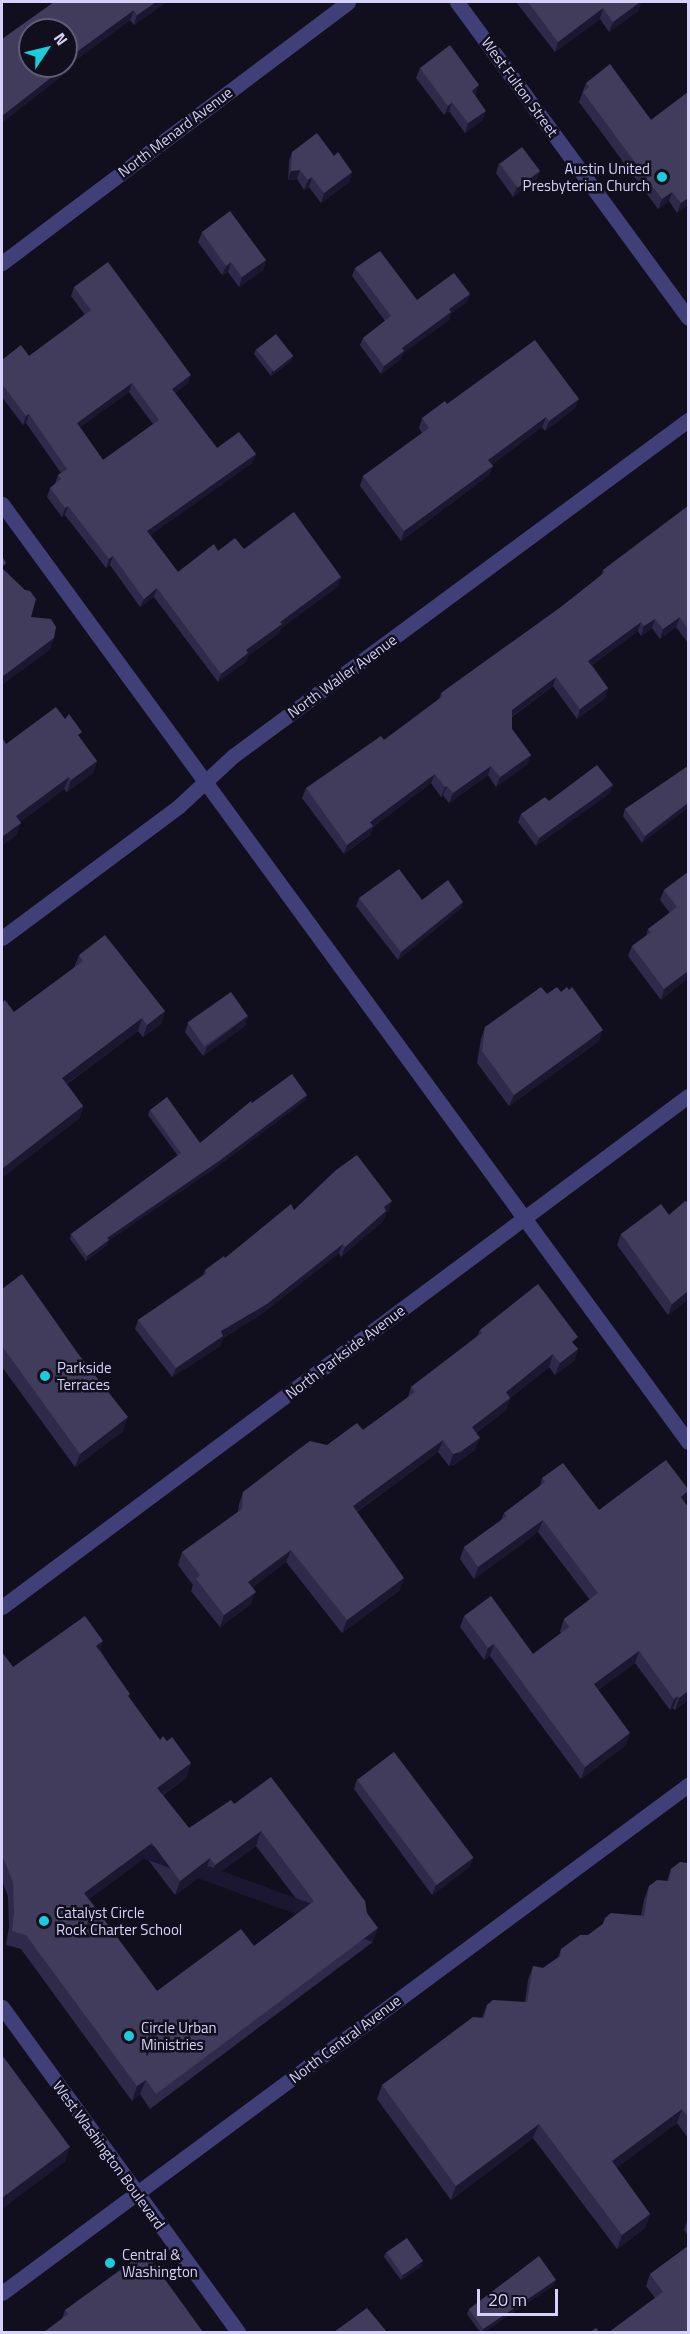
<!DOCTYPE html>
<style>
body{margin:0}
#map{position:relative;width:690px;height:2334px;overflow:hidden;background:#110f1e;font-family:"Titillium Web",sans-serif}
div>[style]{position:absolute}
.minor>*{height:15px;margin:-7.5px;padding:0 7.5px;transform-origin:7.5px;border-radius:7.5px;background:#403f77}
.wall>*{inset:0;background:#2f2a49}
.shaded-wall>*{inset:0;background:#1c1730;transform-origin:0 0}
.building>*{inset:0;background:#413c5c;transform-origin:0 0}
.dots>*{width:16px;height:16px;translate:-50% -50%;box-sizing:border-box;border:3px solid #110f1e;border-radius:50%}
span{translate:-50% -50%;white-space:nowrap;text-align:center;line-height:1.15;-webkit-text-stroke:5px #110f1e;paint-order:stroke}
.street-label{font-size:15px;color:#d5d1f9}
.poi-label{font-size:15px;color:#d5d1f9}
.right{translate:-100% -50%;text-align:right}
.left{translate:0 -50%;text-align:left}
.frame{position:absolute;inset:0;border:3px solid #d5d1f9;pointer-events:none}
.north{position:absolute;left:18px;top:18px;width:60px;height:60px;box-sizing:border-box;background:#110f1e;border:2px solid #5f5d76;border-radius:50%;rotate:55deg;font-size:16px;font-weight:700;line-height:24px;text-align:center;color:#d5d1f9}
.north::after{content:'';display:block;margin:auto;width:21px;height:27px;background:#1bcddb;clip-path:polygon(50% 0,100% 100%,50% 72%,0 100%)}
.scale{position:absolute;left:477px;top:2289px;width:81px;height:27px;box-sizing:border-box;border:3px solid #d5d1f9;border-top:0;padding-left:8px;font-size:18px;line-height:21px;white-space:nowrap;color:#d5d1f9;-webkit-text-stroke:4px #110f1e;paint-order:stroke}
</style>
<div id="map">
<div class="minor">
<div style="left:457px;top:2px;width:391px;rotate:53.8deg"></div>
<div style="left:2px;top:263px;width:433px;rotate:-37deg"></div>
<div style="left:2px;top:504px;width:1162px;rotate:53.82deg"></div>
<div style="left:2px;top:938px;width:221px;rotate:-36.7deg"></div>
<div style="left:179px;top:806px;width:74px;rotate:-42.8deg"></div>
<div style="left:233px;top:756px;width:566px;rotate:-36.44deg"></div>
<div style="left:2px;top:1607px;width:855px;rotate:-36.68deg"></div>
<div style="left:2px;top:2007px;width:402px;rotate:54deg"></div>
<div style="left:2px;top:2293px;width:854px;rotate:-36.52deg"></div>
</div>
<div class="wall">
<div style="clip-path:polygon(54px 2px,166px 2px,134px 25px,130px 20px,69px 65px,66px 73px)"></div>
<div style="clip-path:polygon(516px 2px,641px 2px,638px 11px,609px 32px,600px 19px,555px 52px)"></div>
<div style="clip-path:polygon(420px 68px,476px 95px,475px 95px,483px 120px,465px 133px,449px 111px,444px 115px,416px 78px)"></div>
<div style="clip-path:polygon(586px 83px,651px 120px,688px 92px,688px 205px,677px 213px,669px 201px,658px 209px,579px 102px)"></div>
<div style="clip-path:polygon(292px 152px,334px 156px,352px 172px,349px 182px,321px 203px,309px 187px,304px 190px,297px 179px,288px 180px,289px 161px)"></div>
<div style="clip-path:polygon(499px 163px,540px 171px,536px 180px,513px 197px,496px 173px)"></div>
<div style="clip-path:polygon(202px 232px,266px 260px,263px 270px,239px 287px,228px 272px,222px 275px,198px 242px)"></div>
<div style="clip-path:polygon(355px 268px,417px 300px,470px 294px,467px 302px,451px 313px,449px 320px,403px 353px,401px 359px,381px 374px,360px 345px,363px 338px,385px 321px,352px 276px)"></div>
<div style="clip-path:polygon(evenodd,74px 287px,188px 383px,175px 393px,217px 448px,256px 454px,252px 463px,150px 535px,178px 572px,218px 551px,244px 549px,341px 577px,338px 586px,281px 628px,279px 633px,248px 656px,245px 662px,218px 682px,154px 597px,140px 607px,110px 565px,106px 568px,65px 515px,62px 517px,47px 497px,50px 488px,55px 484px,58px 475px,61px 473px,26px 423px,23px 425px,2px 397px,2px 360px,29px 356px,85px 315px,71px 296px,74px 287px,129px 392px,153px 424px,103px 460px,80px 427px,129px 392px)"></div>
<div style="clip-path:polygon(256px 349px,293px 356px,291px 361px,271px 376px,254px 354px)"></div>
<div style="clip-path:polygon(579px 399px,575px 408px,545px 431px,542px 427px,492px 464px,493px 466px,489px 475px,401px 541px,360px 486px,363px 476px,422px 433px,419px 428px,422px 418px,447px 404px)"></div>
<div style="clip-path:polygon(688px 506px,688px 643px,676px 627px,660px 639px,652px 628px,641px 636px,638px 631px,592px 665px,608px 688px,605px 698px,577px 719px,553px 686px,512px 717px,512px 729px,531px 755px,527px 764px,496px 787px,488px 775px,449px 803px,443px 795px,441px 797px,431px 783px,373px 827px,370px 835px,344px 854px,302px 798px,306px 788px,384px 740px,439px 699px,441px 693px,561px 607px,601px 576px,603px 570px)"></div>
<div style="clip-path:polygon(80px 739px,97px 761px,93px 773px,67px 792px,64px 789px,20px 822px,17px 835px,6px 744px)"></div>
<div style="clip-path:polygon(688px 766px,642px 843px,623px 816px,625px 809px)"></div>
<div style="clip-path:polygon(610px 793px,536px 846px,518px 822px,521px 814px,549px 801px)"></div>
<div style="clip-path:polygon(688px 872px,688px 978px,661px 1000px,628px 956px,632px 946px,646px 936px,648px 929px,670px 913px,660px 900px,664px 890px)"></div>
<div style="clip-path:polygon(359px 898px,422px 900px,463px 902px,460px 909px,398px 960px,356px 906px)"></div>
<div style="clip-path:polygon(79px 955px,165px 1011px,161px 1024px,143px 1037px,138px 1031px,67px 1084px,83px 1106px,79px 1119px,14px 1012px,74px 968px)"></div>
<div style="clip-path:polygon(547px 994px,599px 1041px,509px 1106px,477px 1063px,481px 1039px,485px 1027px)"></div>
<div style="clip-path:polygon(248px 1016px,245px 1026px,203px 1056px,185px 1032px,188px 1023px)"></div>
<div style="clip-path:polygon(307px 1095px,305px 1100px,218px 1166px,108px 1241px,107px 1245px,86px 1261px,70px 1239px,71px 1234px,178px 1156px,148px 1115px,150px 1110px,200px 1143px,252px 1103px)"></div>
<div style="clip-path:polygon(688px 1202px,688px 1299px,668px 1315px,617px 1245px,621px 1234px,669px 1215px)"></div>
<div style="clip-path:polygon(294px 1210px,389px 1211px,386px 1213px,383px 1221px,341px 1257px,339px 1253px,263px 1313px,223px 1338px,220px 1346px,172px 1377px,135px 1329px,138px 1320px,203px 1275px,205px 1270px,225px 1258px)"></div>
<div style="clip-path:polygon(2px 1289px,123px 1431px,75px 1467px,2px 1367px)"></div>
<div style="clip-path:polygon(480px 1330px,575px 1345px,578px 1349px,574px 1361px,555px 1375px,549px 1367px,510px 1398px,506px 1410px,476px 1433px,475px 1450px,455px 1464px,449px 1466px,438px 1452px,357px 1512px,400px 1590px,342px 1633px,286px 1562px,253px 1587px,251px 1604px,220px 1627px,191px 1591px,193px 1585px,178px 1565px,182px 1552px,238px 1512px,239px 1504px,243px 1492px,327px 1445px,363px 1430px,408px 1397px,411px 1387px,477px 1336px)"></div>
<div style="clip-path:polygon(542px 1478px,599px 1510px,685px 1502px,688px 1700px,675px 1710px,673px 1708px,670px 1710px,635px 1663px,598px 1690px,626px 1745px,581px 1779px,490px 1656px,484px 1660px,460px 1627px,464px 1616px,533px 1654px,561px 1633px,560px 1631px,564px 1619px,590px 1600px,538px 1532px,474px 1579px,460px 1559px,464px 1547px,501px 1520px,504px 1513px,540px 1486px)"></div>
<div style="clip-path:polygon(evenodd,100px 1650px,129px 1697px,160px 1740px,167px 1741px,191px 1763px,186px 1778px,163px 1795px,189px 1828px,234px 1804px,373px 1942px,150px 2109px,140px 2094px,132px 2101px,21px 1949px,6px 1945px,9px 1927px,8px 1896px,2px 1881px,2px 1653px,13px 1667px,100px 1650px,256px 1846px,304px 1909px,254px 1946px,157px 1991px,89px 1899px,146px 1857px,175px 1895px,205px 1873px,210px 1879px,256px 1846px)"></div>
<div style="clip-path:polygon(357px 1779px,473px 1858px,469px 1867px,432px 1895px,354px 1789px)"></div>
<div style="clip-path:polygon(688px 1862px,688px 2138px,677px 2123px,616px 2168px,650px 2214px,645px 2228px,617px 2249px,533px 2138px,451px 2200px,377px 2099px,382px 2085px,482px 2018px,487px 2005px,525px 2002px,528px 1980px,533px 1966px,543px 1968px,558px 1958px,561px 1949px,588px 1935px,603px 1924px,605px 1918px,641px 1915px,644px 1900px,649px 1886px,667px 1881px,671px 1869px)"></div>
<div style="clip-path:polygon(688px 2218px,688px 2236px,684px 2230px)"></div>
<div style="clip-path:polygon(688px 2246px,688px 2332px,655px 2298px,646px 2286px,650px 2274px)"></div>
<div style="clip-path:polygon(386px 2252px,422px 2266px,401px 2280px,384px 2257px)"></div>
<div style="clip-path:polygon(554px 2285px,484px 2332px,480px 2332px,467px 2314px,469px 2309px)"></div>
<div style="clip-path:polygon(65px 2310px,203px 2332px,62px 2319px)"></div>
</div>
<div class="shaded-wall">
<div style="clip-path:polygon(156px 2px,166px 2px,134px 25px,137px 15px)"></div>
<div style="clip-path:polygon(640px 2px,641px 2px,638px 11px,609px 32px,613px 22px)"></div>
<div style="clip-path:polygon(603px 8px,600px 19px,555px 52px,558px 42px)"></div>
<div style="clip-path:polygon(134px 10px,130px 20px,69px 65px,66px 73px,2px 123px,2px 116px,67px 59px)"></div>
<div style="clip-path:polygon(479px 85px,476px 95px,468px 100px,472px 91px)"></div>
<div style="clip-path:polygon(452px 102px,449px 111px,444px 115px,448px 106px)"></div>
<div style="clip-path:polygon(486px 111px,483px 120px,465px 133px,468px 123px)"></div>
<div style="clip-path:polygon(300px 170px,297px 179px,288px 180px,291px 171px)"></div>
<div style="clip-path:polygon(540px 171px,536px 180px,513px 197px,517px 187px)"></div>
<div style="clip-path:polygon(352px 172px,349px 182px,321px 203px,324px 193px)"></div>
<div style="clip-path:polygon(312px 177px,309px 187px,304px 190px,308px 180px)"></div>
<div style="clip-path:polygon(672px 192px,669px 201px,658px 209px,662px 199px)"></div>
<div style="clip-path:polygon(688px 198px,688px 205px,677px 213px,681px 203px)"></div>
<div style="clip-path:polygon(266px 260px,263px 270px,239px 287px,242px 277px)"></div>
<div style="clip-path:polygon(231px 262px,228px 272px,222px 275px,226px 266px)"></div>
<div style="clip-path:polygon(470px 294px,467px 302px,451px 313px,449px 320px,403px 353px,401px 359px,381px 374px,384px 366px,402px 348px,449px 309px)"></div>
<div style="clip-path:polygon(293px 356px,291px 361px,271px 376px,272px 371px)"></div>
<div style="clip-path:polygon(191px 375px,188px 383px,169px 397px,172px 389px)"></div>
<div style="clip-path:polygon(132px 383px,129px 392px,73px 432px,77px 423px)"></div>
<div style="clip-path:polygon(579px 399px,575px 408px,545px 431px,549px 421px)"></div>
<div style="clip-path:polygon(29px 414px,26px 423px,23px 425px,26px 416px)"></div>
<div style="clip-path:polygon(546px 417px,542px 427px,485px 470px,488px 460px)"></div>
<div style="clip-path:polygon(256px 454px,252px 463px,144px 540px,147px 531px)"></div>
<div style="clip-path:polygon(493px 466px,489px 475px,401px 541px,404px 531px)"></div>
<div style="clip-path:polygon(68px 506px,65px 515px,62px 517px,65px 508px)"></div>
<div style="clip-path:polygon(113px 556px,110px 565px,106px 568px,109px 559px)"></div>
<div style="clip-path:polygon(341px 577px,338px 586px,281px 628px,279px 633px,248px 656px,245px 662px,218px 682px,221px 674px,246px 650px,280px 622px)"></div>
<div style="clip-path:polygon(157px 588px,154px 597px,140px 607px,144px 599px)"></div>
<div style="clip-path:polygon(680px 617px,676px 627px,660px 639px,663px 629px)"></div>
<div style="clip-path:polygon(655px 619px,652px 628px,641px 636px,644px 626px)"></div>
<div style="clip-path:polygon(641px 622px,638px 631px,585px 670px,588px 661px)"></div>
<div style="clip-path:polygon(54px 638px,50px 650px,2px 685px,2px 677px)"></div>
<div style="clip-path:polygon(556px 677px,553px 686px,508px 719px,512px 710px)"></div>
<div style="clip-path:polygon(608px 688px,605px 698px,577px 719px,580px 709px)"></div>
<div style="clip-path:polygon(531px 755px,527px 764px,496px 787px,500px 777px)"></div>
<div style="clip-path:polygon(97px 761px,93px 773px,67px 792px,71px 780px)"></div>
<div style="clip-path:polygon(491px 766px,488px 775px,449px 803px,453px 793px)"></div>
<div style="clip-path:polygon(435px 774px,431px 783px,373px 827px,370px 835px,344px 854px,347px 845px,370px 822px)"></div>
<div style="clip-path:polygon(69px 777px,64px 789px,12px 828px,16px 816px)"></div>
<div style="clip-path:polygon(613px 785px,610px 793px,536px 846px,539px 838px)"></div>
<div style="clip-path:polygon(447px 786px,443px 795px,441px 797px,445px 787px)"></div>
<div style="clip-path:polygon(688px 803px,688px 808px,642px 843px,645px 836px)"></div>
<div style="clip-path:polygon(21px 823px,17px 835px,2px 846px,2px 837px)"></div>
<div style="clip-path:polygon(463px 902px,460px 909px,398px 960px,401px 952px)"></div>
<div style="clip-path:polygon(688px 971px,688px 978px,661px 1000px,664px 989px)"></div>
<div style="clip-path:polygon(165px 1011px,161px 1024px,143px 1037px,147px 1025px)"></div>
<div style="clip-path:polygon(248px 1016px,245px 1026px,203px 1056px,207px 1047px)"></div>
<div style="clip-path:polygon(142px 1018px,138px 1031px,58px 1090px,62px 1078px)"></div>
<div style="clip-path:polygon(603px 1030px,599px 1041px,509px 1106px,514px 1095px)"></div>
<div style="clip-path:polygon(307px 1095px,305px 1100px,218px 1166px,108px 1241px,107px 1245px,86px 1261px,87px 1256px,107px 1238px)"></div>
<div style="clip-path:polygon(83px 1106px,79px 1119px,2px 1178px,2px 1169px)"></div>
<div style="clip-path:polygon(392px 1201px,389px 1211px,386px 1213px,383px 1221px,341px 1257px,345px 1247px,384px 1207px)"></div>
<div style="clip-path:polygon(343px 1244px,339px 1253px,263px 1313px,223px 1338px,220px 1346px,172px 1377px,176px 1368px,221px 1331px)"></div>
<div style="clip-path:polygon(688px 1291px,688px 1299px,668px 1315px,672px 1304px)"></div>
<div style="clip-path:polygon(578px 1349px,574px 1361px,555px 1375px,560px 1363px)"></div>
<div style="clip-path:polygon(553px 1354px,549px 1367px,502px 1404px,506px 1392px)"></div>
<div style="clip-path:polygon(510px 1398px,506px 1410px,467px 1439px,472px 1427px)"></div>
<div style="clip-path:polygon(128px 1417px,123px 1431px,75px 1467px,80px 1454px)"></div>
<div style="clip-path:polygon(480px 1438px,475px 1450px,455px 1464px,449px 1466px,453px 1454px)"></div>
<div style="clip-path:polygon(443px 1440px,438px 1452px,348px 1518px,353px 1506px)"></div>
<div style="clip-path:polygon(688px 1491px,688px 1493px,685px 1502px,681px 1497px)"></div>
<div style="clip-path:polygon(543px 1520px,538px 1532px,474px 1579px,478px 1567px)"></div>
<div style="clip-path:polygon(291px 1550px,286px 1562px,244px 1594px,248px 1582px)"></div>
<div style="clip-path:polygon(404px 1578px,400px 1590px,342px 1633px,347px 1620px)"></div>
<div style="clip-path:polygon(256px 1592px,251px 1604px,220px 1627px,224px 1615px)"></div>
<div style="clip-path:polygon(103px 1641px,98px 1656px,96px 1646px)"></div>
<div style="clip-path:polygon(494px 1644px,490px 1656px,484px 1660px,488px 1648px)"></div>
<div style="clip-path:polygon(639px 1651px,635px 1663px,590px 1696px,594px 1684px)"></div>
<div style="clip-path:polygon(688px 1691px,688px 1700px,675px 1710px,679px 1698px)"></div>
<div style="clip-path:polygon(678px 1696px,673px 1708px,670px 1710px,674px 1699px)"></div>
<div style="clip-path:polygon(630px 1733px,626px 1745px,581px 1779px,585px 1767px)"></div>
<div style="clip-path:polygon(191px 1763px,186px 1778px,152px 1802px,157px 1788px)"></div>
<div style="clip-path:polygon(261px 1831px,256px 1846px,210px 1879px,215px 1865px)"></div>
<div style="clip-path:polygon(152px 1843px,146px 1857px,79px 1907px,84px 1893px)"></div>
<div style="clip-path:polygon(210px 1858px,205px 1873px,175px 1895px,180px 1881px)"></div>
<div style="clip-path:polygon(473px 1858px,469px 1867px,432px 1895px,436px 1885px)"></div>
<div style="left:378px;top:1928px;width:15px;height:277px;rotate:110deg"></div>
<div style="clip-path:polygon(146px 2080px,140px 2094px,132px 2101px,137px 2086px)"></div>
<div style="clip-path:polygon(682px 2109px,677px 2123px,607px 2175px,612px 2161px)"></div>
<div style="clip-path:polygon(539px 2124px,533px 2138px,451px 2200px,456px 2186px)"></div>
<div style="clip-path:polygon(70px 2147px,65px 2162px,2px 2209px,2px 2198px)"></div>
<div style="clip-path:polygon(650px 2214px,645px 2228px,617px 2249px,622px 2235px)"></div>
<div style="clip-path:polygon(423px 2261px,422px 2266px,401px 2280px,403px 2275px)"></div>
<div style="clip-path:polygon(556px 2280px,554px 2285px,484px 2332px,482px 2332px,483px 2329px)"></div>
</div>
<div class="building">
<div style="clip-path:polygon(54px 2px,156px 2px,137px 15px,134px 10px,67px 59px,70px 63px,66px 66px,66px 30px,30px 30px,30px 66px,66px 66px,2px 116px,2px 39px)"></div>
<div style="clip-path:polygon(528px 2px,640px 2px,613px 22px,603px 8px,558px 42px)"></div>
<div style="clip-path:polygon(450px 45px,479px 85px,472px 91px,486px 111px,468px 123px,452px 102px,448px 106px,420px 68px)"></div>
<div style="clip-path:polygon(610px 64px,651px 120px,688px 92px,688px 198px,681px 203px,672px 192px,662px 199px,583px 92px,589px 87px,586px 83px)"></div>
<div style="clip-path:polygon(317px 133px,334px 156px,338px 152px,352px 172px,324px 193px,312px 177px,308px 180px,300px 170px,291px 171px,292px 152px)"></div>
<div style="left:522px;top:147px;width:30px;height:28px;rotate:53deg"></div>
<div style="clip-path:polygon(230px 211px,266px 260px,242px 277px,231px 262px,226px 266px,202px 232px)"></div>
<div style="clip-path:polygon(380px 251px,417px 300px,454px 273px,470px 294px,449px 309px,451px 312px,402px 348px,404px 351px,384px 366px,363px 338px,391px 316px,355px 268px)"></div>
<div style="clip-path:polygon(evenodd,108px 262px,191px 375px,172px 389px,217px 448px,239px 432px,256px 454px,147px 531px,178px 572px,214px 544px,218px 551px,235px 538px,244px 549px,294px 512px,341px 577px,280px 622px,282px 624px,246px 650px,248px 653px,221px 674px,157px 588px,144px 599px,113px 556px,109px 559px,68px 506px,65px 508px,50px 488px,61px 479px,58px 475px,67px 469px,29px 414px,26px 416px,2px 384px,2px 360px,21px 345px,29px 356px,91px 310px,74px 287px,108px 262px,132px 383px,159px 420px,103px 460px,77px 423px,132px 383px)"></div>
<div style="left:276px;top:334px;width:28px;height:25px;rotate:52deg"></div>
<div style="clip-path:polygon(535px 340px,579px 399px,549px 421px,546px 417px,488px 460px,493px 466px,404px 531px,363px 476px,429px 428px,422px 418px,445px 401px,447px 404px)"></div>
<div style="clip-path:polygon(688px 506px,688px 629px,680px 617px,663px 629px,655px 619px,644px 626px,641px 622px,588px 661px,608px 688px,580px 709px,556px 677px,512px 710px,512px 729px,531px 755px,500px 777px,491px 766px,453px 793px,447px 786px,445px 787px,435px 774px,370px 822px,373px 826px,347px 845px,306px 788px,381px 736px,384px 740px,443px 696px,441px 693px,561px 607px,605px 572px,603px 570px)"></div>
<div style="clip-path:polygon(2px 556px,6px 563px,2px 567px)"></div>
<div style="clip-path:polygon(2px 568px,25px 590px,30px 591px,36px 599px,31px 617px,51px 619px,56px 627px,54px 638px,2px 677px)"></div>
<div style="clip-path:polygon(56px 707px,65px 719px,69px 714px,82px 732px,78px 735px,97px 761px,71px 780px,69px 777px,16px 816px,21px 823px,2px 837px,2px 737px,6px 744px)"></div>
<div style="clip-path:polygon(597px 765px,613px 785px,539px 838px,521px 814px,545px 797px,549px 801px)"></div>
<div style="clip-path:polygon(688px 766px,688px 803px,645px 836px,625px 809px)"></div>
<div style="clip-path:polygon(399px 869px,422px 900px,448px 880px,463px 902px,401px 952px,359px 898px)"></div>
<div style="clip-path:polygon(688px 872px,688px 971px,664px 989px,632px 946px,651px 932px,648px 929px,677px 907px,664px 890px)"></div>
<div style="clip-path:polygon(105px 935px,165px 1011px,147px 1025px,142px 1018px,62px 1078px,83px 1106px,2px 1169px,2px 1003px,5px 1000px,14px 1012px,83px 961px,79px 955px)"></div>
<div style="clip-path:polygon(541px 987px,547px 994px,557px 987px,561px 992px,567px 987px,569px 990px,572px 987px,603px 1030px,514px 1095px,482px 1051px,485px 1027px)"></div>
<div style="left:231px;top:992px;width:29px;height:53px;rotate:55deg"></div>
<div style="clip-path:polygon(292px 1074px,307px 1095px,219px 1161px,107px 1238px,109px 1240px,87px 1256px,71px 1234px,181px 1153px,150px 1110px,167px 1097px,200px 1143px,251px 1101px,252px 1103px)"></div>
<div style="clip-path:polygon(357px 1155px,392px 1201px,384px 1207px,386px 1211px,345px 1247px,343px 1244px,267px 1304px,221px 1331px,223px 1336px,176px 1368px,138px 1320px,207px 1273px,205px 1270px,224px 1256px,225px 1258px,291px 1204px,294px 1210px,336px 1170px)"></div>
<div style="clip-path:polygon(685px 1201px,688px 1202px,688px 1291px,672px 1304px,621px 1234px,661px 1204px,669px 1215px)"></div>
<div style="clip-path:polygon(22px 1274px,79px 1355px,128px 1417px,80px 1454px,2px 1346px,2px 1289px)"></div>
<div style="clip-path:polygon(538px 1284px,578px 1337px,572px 1342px,578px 1349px,560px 1363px,553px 1354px,506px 1392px,510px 1398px,472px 1427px,480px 1438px,460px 1452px,453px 1454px,443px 1440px,353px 1506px,404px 1578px,347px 1620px,291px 1550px,248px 1582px,256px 1592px,224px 1615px,196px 1579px,200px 1575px,182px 1552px,242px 1509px,243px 1492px,291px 1455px,310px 1441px,327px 1445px,357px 1423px,363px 1430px,415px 1392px,411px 1387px,482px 1333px,480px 1330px)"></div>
<div style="clip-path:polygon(666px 1460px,688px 1489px,688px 1491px,681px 1497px,688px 1507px,688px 1691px,679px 1698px,678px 1696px,674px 1699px,639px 1651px,594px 1684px,630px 1733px,585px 1767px,494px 1644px,488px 1648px,464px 1616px,491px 1596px,533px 1654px,569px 1627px,564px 1619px,598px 1593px,543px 1520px,478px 1567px,464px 1547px,507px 1516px,504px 1513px,545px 1482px,542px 1478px,563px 1463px,599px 1510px)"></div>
<div style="clip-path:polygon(evenodd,85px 1616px,103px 1641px,96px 1646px,130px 1694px,128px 1696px,160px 1740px,163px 1736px,167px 1741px,172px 1737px,191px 1763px,157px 1788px,189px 1828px,231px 1800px,234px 1804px,271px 1777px,365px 1901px,367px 1913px,378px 1928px,156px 2094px,146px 2080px,137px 2086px,26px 1935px,12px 1931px,14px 1912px,13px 1882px,2px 1855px,2px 1652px,13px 1667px,85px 1616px,261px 1831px,314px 1901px,254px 1946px,241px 1929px,157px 1991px,84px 1893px,152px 1843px,180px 1881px,210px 1858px,215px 1865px,261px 1831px)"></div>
<div style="left:394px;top:1752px;width:132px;height:46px;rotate:53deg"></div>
<div style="clip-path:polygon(680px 1862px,688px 1863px,688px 1862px,688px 2117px,682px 2109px,612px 2161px,650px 2214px,622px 2235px,539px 2124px,456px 2186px,382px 2085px,473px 2017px,484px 2018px,487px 2005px,493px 2000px,527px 2002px,533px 1966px,543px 1968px,560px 1956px,561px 1949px,580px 1935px,588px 1935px,603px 1924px,605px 1918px,611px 1913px,644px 1916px,649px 1886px,657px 1880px,669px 1881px,671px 1869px)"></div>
<div style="clip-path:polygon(2px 2055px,70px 2147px,2px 2198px)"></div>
<div style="left:407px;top:2238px;width:28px;height:25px;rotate:55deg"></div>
<div style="clip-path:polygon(688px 2246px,688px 2332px,609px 2332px,663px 2292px,650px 2274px)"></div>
<div style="clip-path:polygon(145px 2252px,203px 2332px,44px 2332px,68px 2314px,65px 2310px)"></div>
<div style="clip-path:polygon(539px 2256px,556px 2280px,483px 2329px,469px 2309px)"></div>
<div style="clip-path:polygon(367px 2308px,387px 2332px,334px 2332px)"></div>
<div style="clip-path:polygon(596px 2328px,599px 2332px,590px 2332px)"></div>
</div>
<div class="dots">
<div style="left:662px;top:177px;background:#1bcddb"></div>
<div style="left:45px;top:1376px;background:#1bcddb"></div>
<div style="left:44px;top:1921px;background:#1bcddb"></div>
<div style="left:129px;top:2036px;background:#1bcddb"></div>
<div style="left:110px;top:2263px;background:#1bcddb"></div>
</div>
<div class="street-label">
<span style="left:520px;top:87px;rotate:54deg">West Fulton Street</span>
<span style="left:175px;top:132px;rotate:-37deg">North Menard Avenue</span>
<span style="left:342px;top:676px;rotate:-36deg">North Waller Avenue</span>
<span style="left:345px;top:1352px;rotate:-37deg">North Parkside Avenue</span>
<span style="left:345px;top:2039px;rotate:-37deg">North Central Avenue</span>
<span style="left:109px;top:2155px;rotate:54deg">West Washington Boulevard</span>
</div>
<div class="poi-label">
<span class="right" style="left:650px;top:177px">Austin United<br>Presbyterian Church</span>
<span class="left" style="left:57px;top:1376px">Parkside<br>Terraces</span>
<span class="left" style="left:56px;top:1921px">Catalyst Circle<br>Rock Charter School</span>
<span class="left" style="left:141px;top:2036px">Circle Urban<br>Ministries</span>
<span class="left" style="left:122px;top:2263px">Central &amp;<br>Washington</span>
</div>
<div class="frame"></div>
<div class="north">N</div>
<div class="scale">20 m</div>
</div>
